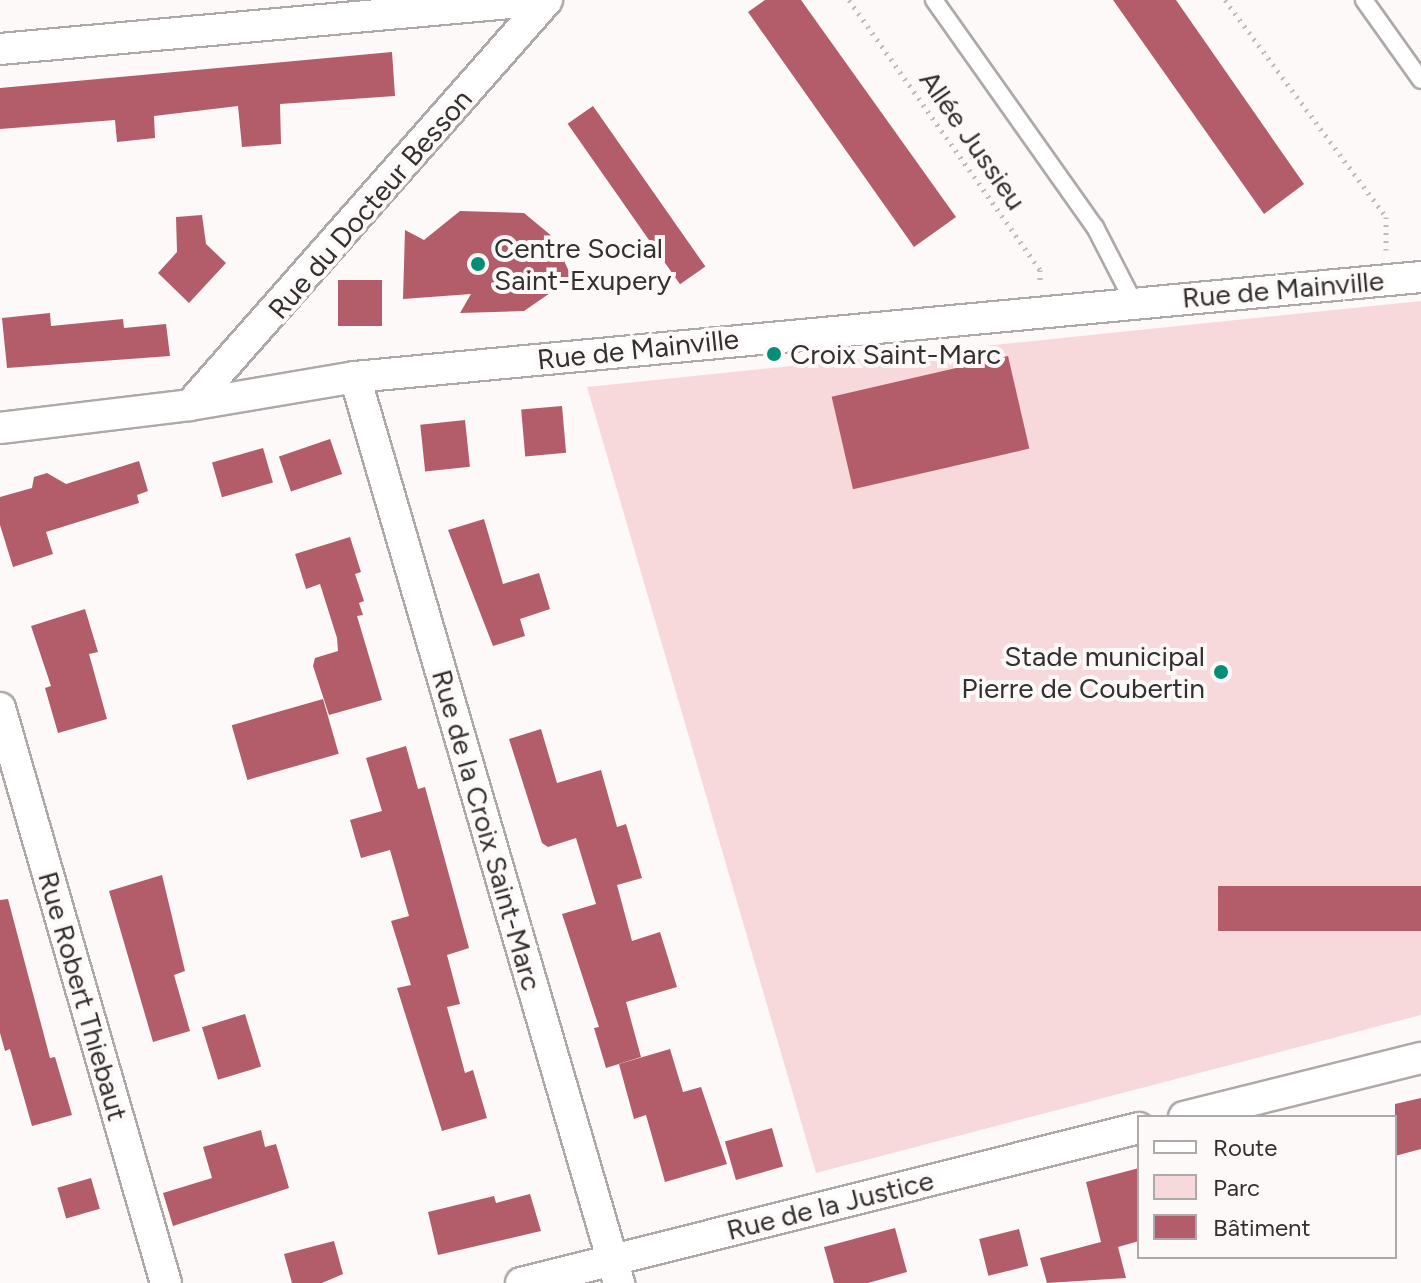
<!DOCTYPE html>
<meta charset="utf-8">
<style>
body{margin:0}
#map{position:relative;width:1421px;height:1283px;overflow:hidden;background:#fef9f9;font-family:Figtree,sans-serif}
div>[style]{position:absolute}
.green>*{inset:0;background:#f8d9db}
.building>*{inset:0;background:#b25d69;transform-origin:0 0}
.path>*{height:5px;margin-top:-2.5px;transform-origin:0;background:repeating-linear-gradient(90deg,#c0bcbc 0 2px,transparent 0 8px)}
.roads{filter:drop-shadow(2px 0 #aea9a9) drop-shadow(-2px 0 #aea9a9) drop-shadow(0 2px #aea9a9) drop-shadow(0 -2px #aea9a9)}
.lane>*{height:16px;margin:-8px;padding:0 8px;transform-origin:8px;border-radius:8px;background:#fff}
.street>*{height:30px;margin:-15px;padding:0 15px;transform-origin:15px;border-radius:15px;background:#fff}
.dots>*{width:22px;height:22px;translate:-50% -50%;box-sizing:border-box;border:4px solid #fef9f9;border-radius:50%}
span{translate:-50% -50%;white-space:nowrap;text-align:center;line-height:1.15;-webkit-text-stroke:8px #fef9f9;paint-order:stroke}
.street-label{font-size:28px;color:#323030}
.poi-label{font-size:28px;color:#323030}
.left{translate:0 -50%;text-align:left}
.right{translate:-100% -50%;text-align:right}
.legend{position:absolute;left:1137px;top:1115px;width:260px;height:144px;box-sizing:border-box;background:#fef9f9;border:2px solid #aca9a9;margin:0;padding:10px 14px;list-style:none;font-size:24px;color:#323030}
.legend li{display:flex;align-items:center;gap:16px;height:40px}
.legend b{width:40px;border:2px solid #aca9a9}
</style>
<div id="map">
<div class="green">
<div style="clip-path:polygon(1421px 301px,1421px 1015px,816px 1173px,587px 387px)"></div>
</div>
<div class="building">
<div style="clip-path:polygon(765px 0,801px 0,956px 217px,914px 247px,748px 12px)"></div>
<div style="clip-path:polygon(1113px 0,1176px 0,1304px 184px,1264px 214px)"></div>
<div style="clip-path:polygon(392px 52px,395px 96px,280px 104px,281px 144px,242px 147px,238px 106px,154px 116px,155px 138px,117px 142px,115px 120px,0 129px,0 88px)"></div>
<div style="left:593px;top:106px;width:196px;height:31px;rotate:55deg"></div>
<div style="clip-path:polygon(460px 211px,524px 213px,553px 237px,572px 278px,524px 311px,460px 313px,471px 294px,403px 299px,405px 230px,424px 240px)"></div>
<div style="clip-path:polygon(202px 215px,206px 244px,226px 263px,189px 303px,158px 273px,177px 252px,176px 217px)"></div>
<div style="left:382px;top:280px;width:46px;height:44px;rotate:90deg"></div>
<div style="clip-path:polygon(50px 313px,51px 326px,123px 319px,124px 328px,166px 324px,170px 356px,7px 368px,2px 318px)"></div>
<div style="left:1008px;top:356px;width:95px;height:181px;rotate:77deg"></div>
<div style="left:562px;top:406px;width:47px;height:41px;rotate:85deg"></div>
<div style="left:465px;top:420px;width:47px;height:45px;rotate:84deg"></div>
<div style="left:330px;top:439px;width:37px;height:54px;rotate:71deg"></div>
<div style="left:263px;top:448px;width:36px;height:53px;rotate:74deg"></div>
<div style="clip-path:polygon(139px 461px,148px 491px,137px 495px,139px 503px,46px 532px,53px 554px,13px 567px,0 525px,0 497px,32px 488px,34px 477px,47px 473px,66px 484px)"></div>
<div style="clip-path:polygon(484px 519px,503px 584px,539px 573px,550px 609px,520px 619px,525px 636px,493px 646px,448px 530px)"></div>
<div style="clip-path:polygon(350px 537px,361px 572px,355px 574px,364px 601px,359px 603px,363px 615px,357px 616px,382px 700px,329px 715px,313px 666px,315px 658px,338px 651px,337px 638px,320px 584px,306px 589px,295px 554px)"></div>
<div style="clip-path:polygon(85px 609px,98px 652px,89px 654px,107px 719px,58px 733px,45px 688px,51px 686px,31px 626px)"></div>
<div style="left:323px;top:699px;width:57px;height:95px;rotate:74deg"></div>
<div style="clip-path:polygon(541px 729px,557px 783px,601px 770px,617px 827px,626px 824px,642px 878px,617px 885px,632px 941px,660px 932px,677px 987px,626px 1002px,641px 1057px,606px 1068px,594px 1028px,599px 1027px,562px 914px,596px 904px,576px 838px,548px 847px,542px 843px,509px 739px)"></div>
<div style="clip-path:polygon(406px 746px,418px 789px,425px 787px,469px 948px,447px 955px,460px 1004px,447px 1007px,465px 1073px,473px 1070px,487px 1118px,442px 1131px,397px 988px,411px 985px,391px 921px,409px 916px,390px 850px,361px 858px,350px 820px,382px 811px,366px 758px)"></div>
<div style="clip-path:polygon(162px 875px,185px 971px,174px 975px,190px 1031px,153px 1042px,109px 891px)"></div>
<div style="left:1421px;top:886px;width:45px;height:203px;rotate:90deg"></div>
<div style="clip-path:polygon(8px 899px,50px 1058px,55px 1057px,72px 1115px,32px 1126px,10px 1049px,5px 1051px,0 1033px,0 900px)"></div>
<div style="left:245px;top:1014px;width:55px;height:45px;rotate:73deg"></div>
<div style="clip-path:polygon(670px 1049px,683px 1092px,701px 1087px,727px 1164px,665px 1182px,646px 1115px,634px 1119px,619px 1064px)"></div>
<div style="clip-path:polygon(1421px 1098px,1421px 1149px,1395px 1156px,1395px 1104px)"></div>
<div style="left:772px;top:1128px;width:40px;height:49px;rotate:74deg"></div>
<div style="clip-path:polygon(261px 1130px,265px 1147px,276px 1144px,289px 1188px,173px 1226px,163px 1193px,212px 1178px,203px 1147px)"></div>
<div style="clip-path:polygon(1139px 1168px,1139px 1241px,1118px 1247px,1126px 1278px,1047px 1283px,1040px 1258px,1101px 1242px,1086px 1182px)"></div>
<div style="left:91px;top:1178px;width:32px;height:35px;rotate:74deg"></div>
<div style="clip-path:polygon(530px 1194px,541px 1231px,438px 1255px,428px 1212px,494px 1196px,496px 1203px)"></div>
<div style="clip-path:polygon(895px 1228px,907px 1272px,868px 1283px,834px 1283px,824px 1247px)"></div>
<div style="left:1019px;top:1229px;width:38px;height:41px;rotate:76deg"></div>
<div style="clip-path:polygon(334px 1241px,343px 1274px,322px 1283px,292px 1283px,284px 1254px)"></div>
</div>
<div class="path">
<div style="left:849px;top:0;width:331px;rotate:54.7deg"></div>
<div style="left:1040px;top:270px;width:13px;rotate:90deg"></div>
<div style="left:1225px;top:0;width:270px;rotate:53.4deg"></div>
<div style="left:1386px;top:217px;width:33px;rotate:90deg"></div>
</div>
<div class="roads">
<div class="lane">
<div style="left:934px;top:0;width:278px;rotate:54.7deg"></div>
<div style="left:1095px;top:227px;width:85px;rotate:62.8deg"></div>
<div style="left:1364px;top:0;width:98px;rotate:54.5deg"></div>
</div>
<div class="street">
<div style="left:0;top:49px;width:546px;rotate:-5.15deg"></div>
<div style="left:355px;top:377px;width:944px;rotate:73.75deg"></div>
<div style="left:190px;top:405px;width:540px;rotate:-48.6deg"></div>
<div style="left:0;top:428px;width:191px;rotate:-6.9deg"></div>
<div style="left:190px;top:405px;width:167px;rotate:-9.6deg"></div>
<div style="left:355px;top:377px;width:1071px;rotate:-5.36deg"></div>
<div style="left:0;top:708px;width:598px;rotate:73.9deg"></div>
<div style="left:1184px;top:1117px;width:244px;rotate:-14deg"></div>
<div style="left:521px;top:1283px;width:637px;rotate:-14.08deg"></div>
</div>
</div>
<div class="dots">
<div style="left:478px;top:264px;background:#058e76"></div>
<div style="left:774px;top:354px;background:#058e76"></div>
<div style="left:1221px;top:672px;background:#058e76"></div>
</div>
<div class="street-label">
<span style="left:973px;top:140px;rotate:55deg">Allée Jussieu</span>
<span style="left:370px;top:204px;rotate:-49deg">Rue du Docteur Besson</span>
<span style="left:1283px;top:289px;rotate:-5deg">Rue de Mainville</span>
<span style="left:638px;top:349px;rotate:-6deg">Rue de Mainville</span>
<span style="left:487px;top:830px;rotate:74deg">Rue de la Croix Saint-Marc</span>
<span style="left:83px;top:996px;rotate:74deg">Rue Robert Thiebaut</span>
<span style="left:830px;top:1205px;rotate:-14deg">Rue de la Justice</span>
</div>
<div class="poi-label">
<span class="left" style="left:494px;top:264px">Centre Social<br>Saint-Exupery</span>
<span class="left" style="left:790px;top:354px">Croix Saint-Marc</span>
<span class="right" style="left:1205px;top:672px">Stade municipal<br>Pierre de Coubertin</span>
</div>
<ul class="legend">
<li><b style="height:10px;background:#fff"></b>Route</li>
<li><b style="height:22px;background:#f8d9db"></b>Parc</li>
<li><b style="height:22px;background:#b25d69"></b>Bâtiment</li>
</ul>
</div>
